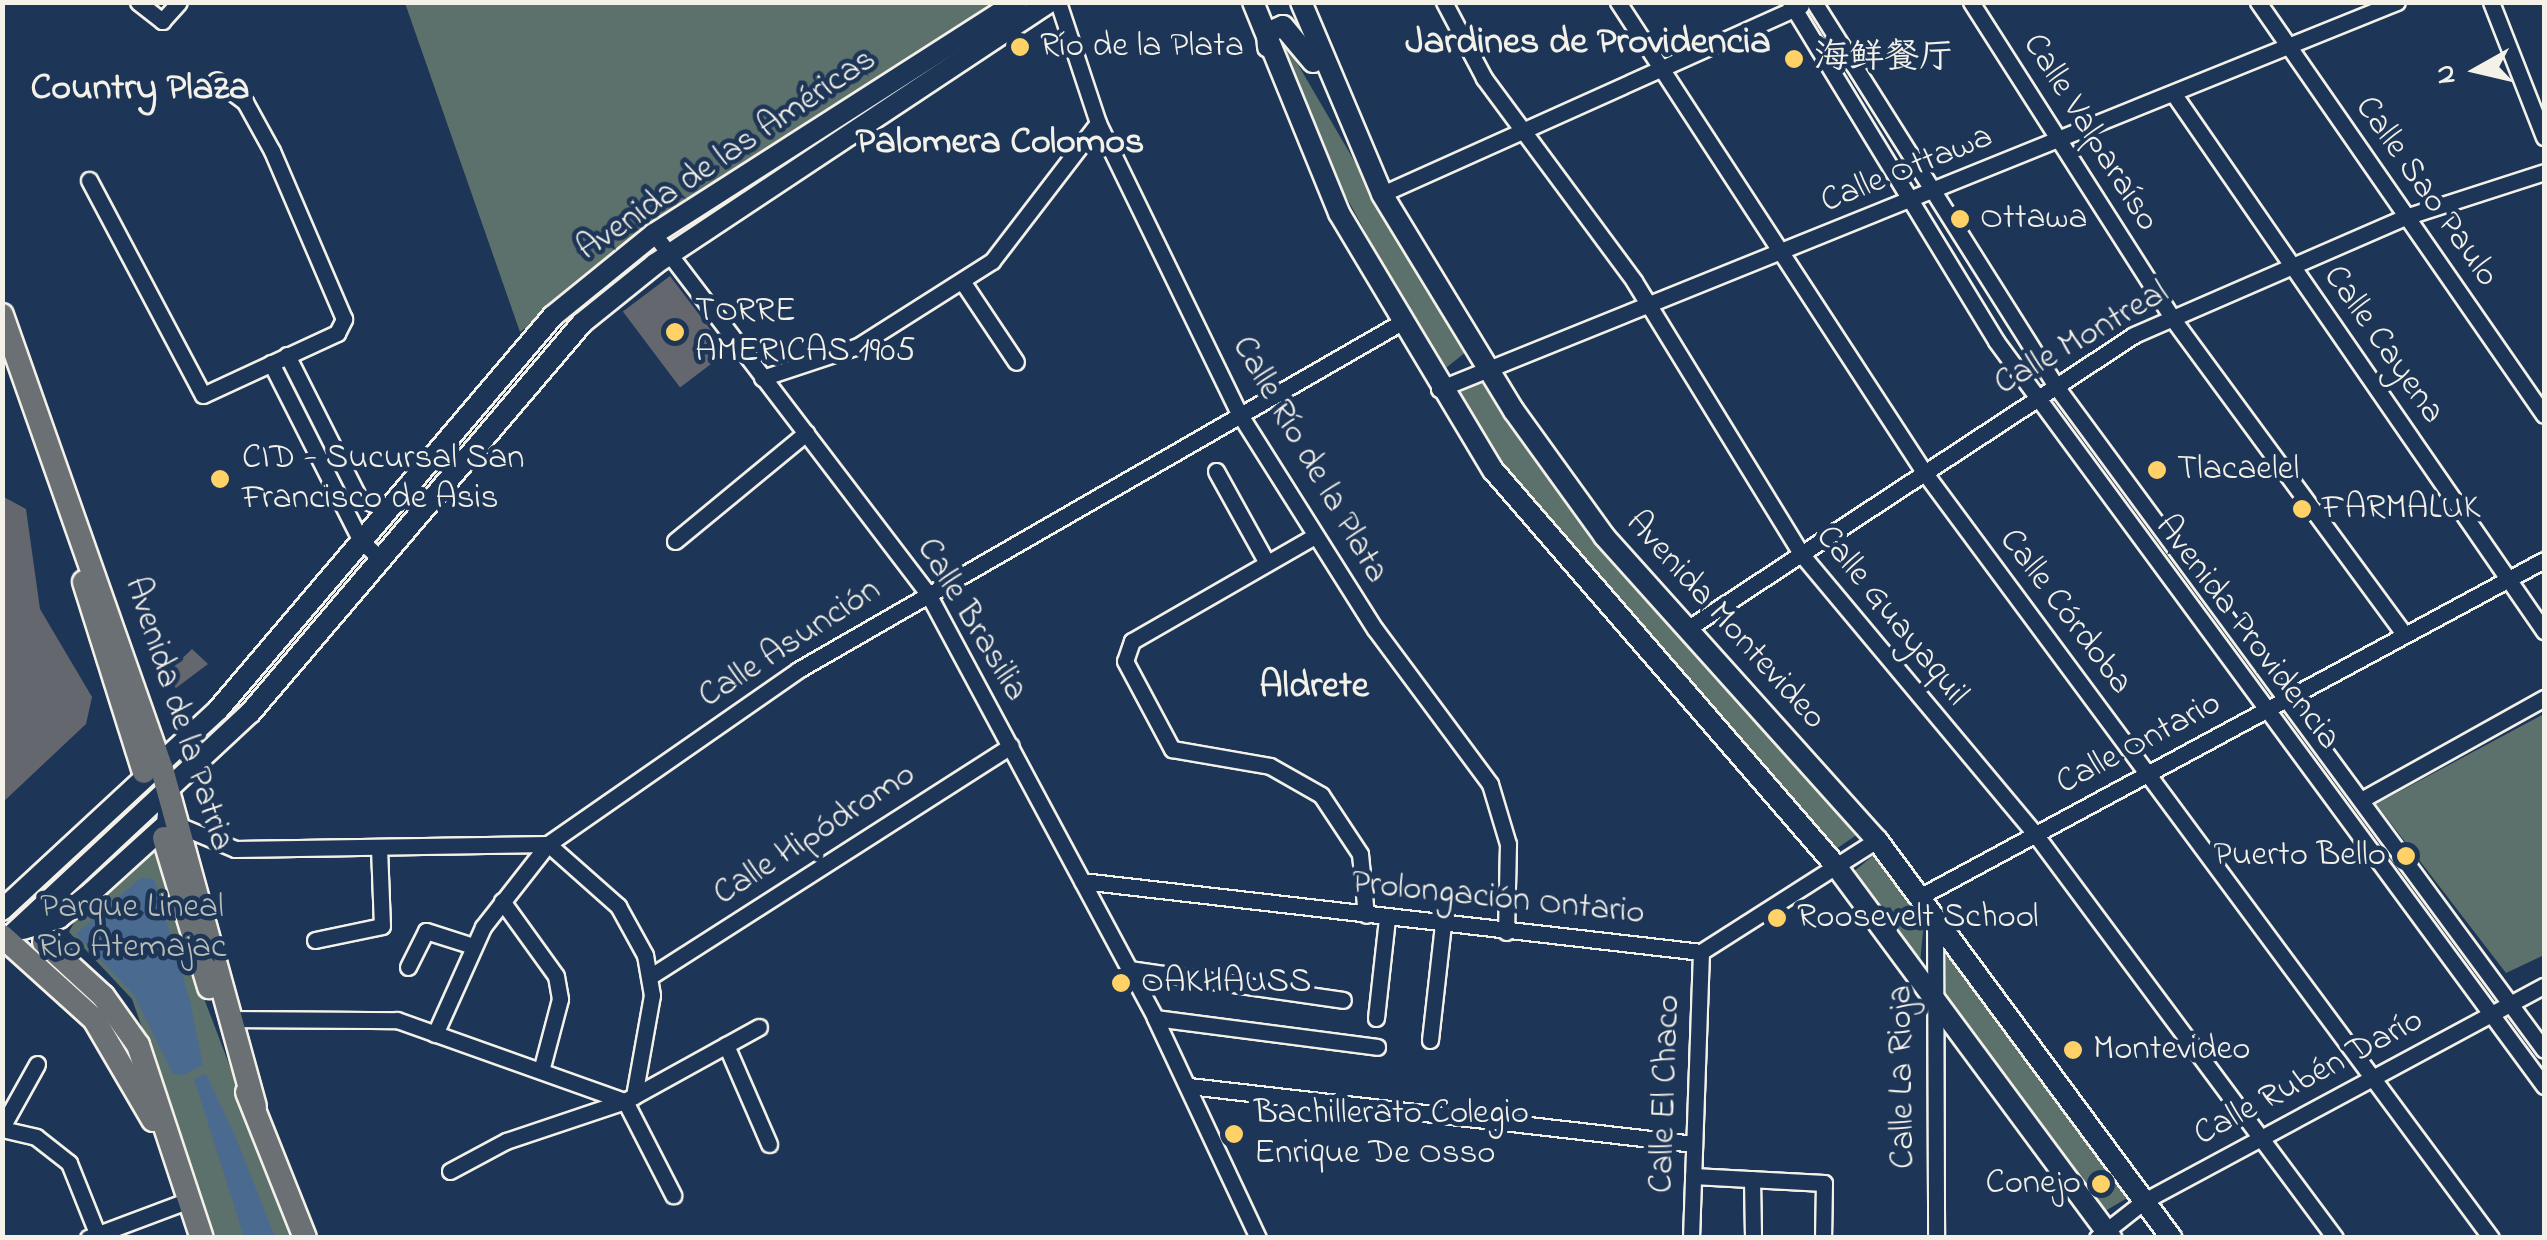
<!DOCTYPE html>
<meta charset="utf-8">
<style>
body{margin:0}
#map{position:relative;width:2547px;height:1240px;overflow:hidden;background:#1d3557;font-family:"Indie Flower","LXGW WenKai TC",sans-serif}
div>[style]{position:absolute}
.green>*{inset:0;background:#5d716c}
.water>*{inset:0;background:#4a6a90}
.building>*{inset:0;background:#65676f;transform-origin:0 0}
.roads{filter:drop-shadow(2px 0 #f4f1e8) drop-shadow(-2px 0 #f4f1e8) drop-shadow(0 2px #f4f1e8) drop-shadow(0 -2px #f4f1e8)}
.street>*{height:15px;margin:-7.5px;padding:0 7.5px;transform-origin:7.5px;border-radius:7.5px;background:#1d3557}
.secondary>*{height:20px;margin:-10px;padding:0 10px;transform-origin:10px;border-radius:10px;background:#1d3557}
.primary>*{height:22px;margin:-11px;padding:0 11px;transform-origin:11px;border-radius:11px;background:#6a7074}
.dots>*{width:28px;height:28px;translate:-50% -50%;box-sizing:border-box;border:5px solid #1d3557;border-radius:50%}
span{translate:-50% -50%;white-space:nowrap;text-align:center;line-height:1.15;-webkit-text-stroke:9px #1d3557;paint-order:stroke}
.poi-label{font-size:35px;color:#f4f1e8}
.left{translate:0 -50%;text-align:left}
.right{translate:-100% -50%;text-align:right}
.street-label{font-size:35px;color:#f4f1e8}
.park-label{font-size:35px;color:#b8beb6}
.neighbourhood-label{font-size:38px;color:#f4f1e8;font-weight:700}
.frame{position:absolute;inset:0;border:5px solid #f4f1e8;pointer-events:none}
.north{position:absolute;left:2427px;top:20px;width:100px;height:100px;-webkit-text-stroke:8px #1d3557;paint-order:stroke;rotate:262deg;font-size:28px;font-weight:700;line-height:40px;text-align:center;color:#f4f1e8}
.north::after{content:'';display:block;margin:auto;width:35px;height:45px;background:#f4f1e8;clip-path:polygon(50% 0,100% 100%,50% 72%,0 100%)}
</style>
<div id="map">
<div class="green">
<div style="clip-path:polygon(405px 3px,1016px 3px,702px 190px,520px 332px)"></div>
<div style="clip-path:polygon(1279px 32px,1466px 352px,1442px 371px,1328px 164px)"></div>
<div style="clip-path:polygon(1484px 377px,1798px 765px,1858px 834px,1836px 849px,1576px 558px,1453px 396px)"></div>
<div style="clip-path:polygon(2544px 714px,2544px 955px,2506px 973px,2376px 804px)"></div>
<div style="clip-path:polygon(156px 848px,197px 980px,295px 1237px,215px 1237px,132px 999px,69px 932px,81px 909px)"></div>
<div style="clip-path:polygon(1875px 854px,1924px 921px,1920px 963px,1852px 873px)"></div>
<div style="clip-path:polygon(1945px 939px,2129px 1197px,2100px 1214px,1939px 992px)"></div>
</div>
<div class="water">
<div style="clip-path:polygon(141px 878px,154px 879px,190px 1001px,203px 1065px,183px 1075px,173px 1074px,134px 995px,76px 934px)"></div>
<div style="clip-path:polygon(206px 1074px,236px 1138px,275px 1237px,244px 1237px,194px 1079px)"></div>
</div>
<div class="building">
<div style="left:670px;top:276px;width:95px;height:59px;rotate:53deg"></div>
<div style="clip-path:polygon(2px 496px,26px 509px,40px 609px,92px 697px,86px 724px,2px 803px)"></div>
<div style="clip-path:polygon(192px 649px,208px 664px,176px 688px,165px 675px)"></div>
</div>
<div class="roads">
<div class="street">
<div style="left:138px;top:2px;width:31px;rotate:38deg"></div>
<div style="left:162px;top:21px;width:25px;rotate:-48deg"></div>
<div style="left:1058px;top:2px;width:127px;rotate:71.7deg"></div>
<div style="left:1098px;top:123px;width:325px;rotate:64.1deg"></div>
<div style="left:1240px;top:415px;width:253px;rotate:57.8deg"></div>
<div style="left:1375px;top:629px;width:193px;rotate:53.4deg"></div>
<div style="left:1490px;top:784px;width:63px;rotate:73.3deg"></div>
<div style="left:1508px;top:844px;width:88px;rotate:91.3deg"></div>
<div style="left:1444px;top:2px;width:86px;rotate:62.2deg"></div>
<div style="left:1484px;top:78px;width:252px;rotate:53.5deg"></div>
<div style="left:1634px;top:281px;width:321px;rotate:58.5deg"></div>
<div style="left:1802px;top:555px;width:363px;rotate:50.1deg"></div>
<div style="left:2035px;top:834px;width:503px;rotate:53.4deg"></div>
<div style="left:1618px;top:2px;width:561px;rotate:56.93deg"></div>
<div style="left:1924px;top:472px;width:953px;rotate:53.49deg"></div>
<div style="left:1790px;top:2px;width:397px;rotate:58.7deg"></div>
<div style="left:1996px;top:341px;width:925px;rotate:53.66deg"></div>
<div style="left:1814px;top:2px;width:453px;rotate:57.8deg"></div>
<div style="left:2055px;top:385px;width:825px;rotate:53.67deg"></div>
<div style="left:1971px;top:2px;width:375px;rotate:57.5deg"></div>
<div style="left:2172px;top:318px;width:393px;rotate:53.7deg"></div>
<div style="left:2258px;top:2px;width:502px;rotate:55.3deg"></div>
<div style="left:2491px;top:2px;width:145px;rotate:68.6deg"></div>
<div style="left:2173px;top:93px;width:654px;rotate:55.41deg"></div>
<div style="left:89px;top:180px;width:243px;rotate:62.1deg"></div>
<div style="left:203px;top:395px;width:148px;rotate:-24.8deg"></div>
<div style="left:337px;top:333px;width:16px;rotate:-63deg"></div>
<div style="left:344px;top:319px;width:183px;rotate:-113.2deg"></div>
<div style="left:272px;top:151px;width:56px;rotate:-118.9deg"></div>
<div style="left:245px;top:102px;width:36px;rotate:-143deg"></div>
<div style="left:1382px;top:194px;width:459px;rotate:-24.2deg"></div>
<div style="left:654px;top:234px;width:450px;rotate:52.7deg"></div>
<div style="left:927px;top:592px;width:483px;rotate:61.8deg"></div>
<div style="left:1155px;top:1018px;width:243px;rotate:64.9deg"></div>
<div style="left:962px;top:281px;width:97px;rotate:56.3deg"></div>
<div style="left:287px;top:355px;width:160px;rotate:63.3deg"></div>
<div style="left:359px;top:498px;width:31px;rotate:22deg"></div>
<div style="left:271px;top:363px;width:199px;rotate:63.2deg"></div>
<div style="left:361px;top:541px;width:24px;rotate:42deg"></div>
<div style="left:762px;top:378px;width:101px;rotate:-18.4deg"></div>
<div style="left:858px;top:346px;width:159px;rotate:-32.4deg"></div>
<div style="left:992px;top:261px;width:174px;rotate:-52.5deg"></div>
<div style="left:1439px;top:389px;width:1033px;rotate:-22deg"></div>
<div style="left:1216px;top:471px;width:105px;rotate:61deg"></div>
<div style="left:1313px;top:537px;width:209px;rotate:150.1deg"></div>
<div style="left:1132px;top:641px;width:21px;rotate:109deg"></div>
<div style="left:1125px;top:661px;width:100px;rotate:61.9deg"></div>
<div style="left:1172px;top:749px;width:99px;rotate:9.8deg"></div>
<div style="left:1270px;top:766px;width:59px;rotate:29.6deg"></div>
<div style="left:1321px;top:795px;width:71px;rotate:56.5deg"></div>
<div style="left:1360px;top:854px;width:61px;rotate:84.4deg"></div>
<div style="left:675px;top:541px;width:170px;rotate:-39.5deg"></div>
<div style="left:1687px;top:629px;width:535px;rotate:-33.33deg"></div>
<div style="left:2134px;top:335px;width:296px;rotate:-23.5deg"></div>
<div style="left:2405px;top:217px;width:146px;rotate:-17.9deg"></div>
<div style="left:2361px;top:800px;width:210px;rotate:-29.1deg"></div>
<div style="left:178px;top:825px;width:62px;rotate:22.8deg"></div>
<div style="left:235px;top:849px;width:313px;rotate:-0.9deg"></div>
<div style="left:548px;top:844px;width:305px;rotate:-34.8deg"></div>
<div style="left:798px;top:670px;width:695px;rotate:-29.96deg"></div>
<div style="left:548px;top:844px;width:94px;rotate:41.5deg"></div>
<div style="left:618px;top:906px;width:56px;rotate:61.1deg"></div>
<div style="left:645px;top:955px;width:41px;rotate:80.1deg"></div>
<div style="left:652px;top:995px;width:103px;rotate:100.1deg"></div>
<div style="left:1082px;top:881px;width:623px;rotate:6.54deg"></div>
<div style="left:1701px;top:952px;width:209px;rotate:-32.5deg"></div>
<div style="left:1921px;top:896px;width:708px;rotate:-28.34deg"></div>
<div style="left:502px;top:901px;width:92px;rotate:54.2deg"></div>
<div style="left:556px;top:976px;width:23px;rotate:80deg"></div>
<div style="left:560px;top:999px;width:74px;rotate:104.8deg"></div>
<div style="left:1935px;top:916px;width:322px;rotate:89.8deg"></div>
<div style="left:315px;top:940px;width:68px;rotate:-11.8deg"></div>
<div style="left:382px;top:926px;width:79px;rotate:-92.2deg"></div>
<div style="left:408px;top:967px;width:40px;rotate:-63.4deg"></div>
<div style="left:426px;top:931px;width:49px;rotate:17.7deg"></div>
<div style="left:1129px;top:969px;width:216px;rotate:8.2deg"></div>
<div style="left:651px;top:976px;width:427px;rotate:-32.6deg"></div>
<div style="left:1155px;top:1018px;width:224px;rotate:7.4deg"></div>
<div style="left:1376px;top:1018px;width:100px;rotate:-83.7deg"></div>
<div style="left:234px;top:1019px;width:163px;rotate:0.4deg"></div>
<div style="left:397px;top:1020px;width:242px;rotate:19.6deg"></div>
<div style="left:625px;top:1101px;width:106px;rotate:62.9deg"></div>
<div style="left:435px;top:1034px;width:117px;rotate:-65.8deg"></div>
<div style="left:483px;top:927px;width:105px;rotate:-51.9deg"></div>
<div style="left:1430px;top:1040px;width:116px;rotate:-83.6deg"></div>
<div style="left:726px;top:1045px;width:108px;rotate:66.5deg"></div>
<div style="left:1189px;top:1086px;width:508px;rotate:6.55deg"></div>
<div style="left:2px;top:1127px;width:72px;rotate:-60.9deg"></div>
<div style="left:2px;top:1129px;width:35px;rotate:13deg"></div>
<div style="left:36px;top:1137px;width:42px;rotate:38.2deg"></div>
<div style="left:69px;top:1163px;width:81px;rotate:68.2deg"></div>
<div style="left:450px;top:1171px;width:64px;rotate:-28.2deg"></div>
<div style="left:506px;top:1141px;width:126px;rotate:-18.6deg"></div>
<div style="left:625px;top:1101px;width:153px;rotate:-28.9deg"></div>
<div style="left:1693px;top:1176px;width:131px;rotate:3.1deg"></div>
<div style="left:1824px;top:1183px;width:55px;rotate:91deg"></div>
<div style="left:1752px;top:1179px;width:59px;rotate:89deg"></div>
<div style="left:88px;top:1238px;width:108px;rotate:-20.6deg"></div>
<div style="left:1691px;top:1238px;width:286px;rotate:-88deg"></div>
<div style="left:2097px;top:1238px;width:60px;rotate:-38.2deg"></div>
<div style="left:2144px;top:1201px;width:454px;rotate:-28.3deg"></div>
</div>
<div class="secondary">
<div style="left:1253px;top:2px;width:228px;rotate:67.8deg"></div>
<div style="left:1339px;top:213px;width:300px;rotate:59.1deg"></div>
<div style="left:1493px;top:470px;width:524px;rotate:49.1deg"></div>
<div style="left:1836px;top:866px;width:463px;rotate:53.5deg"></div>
<div style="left:1301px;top:2px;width:208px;rotate:67.1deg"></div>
<div style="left:1382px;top:194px;width:254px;rotate:58.7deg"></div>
<div style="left:1514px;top:411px;width:154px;rotate:54.2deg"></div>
<div style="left:1604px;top:536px;width:409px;rotate:48.1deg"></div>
<div style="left:1877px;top:840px;width:495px;rotate:53.5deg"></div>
<div style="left:1268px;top:47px;width:14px;rotate:-94deg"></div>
<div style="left:1267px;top:33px;width:17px;rotate:-24deg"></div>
<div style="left:1283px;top:26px;width:47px;rotate:50.2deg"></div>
<div style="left:2px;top:910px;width:294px;rotate:-42.8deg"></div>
<div style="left:218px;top:710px;width:517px;rotate:-49.63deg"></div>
<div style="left:553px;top:316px;width:130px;rotate:-39.1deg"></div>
<div style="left:654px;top:234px;width:431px;rotate:-32.6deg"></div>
<div style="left:23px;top:929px;width:38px;rotate:-17deg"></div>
<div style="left:59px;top:918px;width:42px;rotate:-38.2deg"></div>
<div style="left:92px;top:892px;width:101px;rotate:-42.2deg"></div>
<div style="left:167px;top:824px;width:25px;rotate:-85deg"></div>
<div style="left:2px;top:944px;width:339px;rotate:-43deg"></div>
<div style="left:250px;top:713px;width:512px;rotate:-49.59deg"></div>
<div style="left:582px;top:323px;width:94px;rotate:-38.9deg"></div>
<div style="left:655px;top:264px;width:474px;rotate:-33.6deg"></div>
</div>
<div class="primary">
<div style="left:2px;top:315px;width:481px;rotate:70.6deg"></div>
<div style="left:162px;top:769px;width:350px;rotate:74.6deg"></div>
<div style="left:84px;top:582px;width:199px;rotate:72.5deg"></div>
<div style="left:164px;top:838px;width:156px;rotate:73.2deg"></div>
<div style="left:2px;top:936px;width:124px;rotate:42.1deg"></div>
<div style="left:94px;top:1019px;width:117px;rotate:59.7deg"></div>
<div style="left:44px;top:942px;width:80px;rotate:42.5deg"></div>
<div style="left:103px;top:996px;width:60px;rotate:54.5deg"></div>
<div style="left:138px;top:1045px;width:203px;rotate:71.7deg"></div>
<div style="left:247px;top:1092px;width:157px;rotate:68.3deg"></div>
</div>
</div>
<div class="dots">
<div style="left:1020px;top:47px;background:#ffd166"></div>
<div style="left:1794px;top:59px;background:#ffd166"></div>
<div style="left:1960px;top:219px;background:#ffd166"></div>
<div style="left:675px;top:332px;background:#ffd166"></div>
<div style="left:2157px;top:470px;background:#ffd166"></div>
<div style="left:220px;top:479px;background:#ffd166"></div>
<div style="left:2302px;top:509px;background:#ffd166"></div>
<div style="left:2406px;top:856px;background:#ffd166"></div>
<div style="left:1777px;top:918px;background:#ffd166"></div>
<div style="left:1121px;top:983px;background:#ffd166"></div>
<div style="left:2073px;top:1050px;background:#ffd166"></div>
<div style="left:1234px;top:1134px;background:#ffd166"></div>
<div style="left:2101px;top:1184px;background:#ffd166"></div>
</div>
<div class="poi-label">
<span class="left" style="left:1040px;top:47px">Río de la Plata</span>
<span class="left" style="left:1814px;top:59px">海鲜餐厅</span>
<span class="left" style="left:1980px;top:219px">Ottawa</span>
<span class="left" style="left:695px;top:332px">TORRE<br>AMERICAS 1905</span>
<span class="left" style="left:242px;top:479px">CID - Sucursal San<br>Francisco de Asis</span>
<span class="left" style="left:2177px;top:470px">Tlacaelel</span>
<span class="left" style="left:2322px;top:509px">FARMALUK</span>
<span class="right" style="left:2386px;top:856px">Puerto Bello</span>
<span class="left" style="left:1797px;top:918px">Roosevelt School</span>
<span class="left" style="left:1141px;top:983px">OAKHAUSS</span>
<span class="left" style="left:2093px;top:1050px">Montevideo</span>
<span class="left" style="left:1254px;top:1134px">Bachillerato Colegio<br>Enrique De Osso</span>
<span class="right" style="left:2081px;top:1184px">Conejo</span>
</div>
<div class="street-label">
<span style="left:2090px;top:133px;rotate:58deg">Calle Valparaíso</span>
<span style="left:727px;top:155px;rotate:-34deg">Avenida de las Américas</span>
<span style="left:1907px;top:170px;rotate:-22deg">Calle Ottawa</span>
<span style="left:2426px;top:192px;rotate:55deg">Calle Sao Paulo</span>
<span style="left:2082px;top:339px;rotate:-30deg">Calle Montreal</span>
<span style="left:2383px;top:345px;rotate:55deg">Calle Cayena</span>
<span style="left:1309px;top:460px;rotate:60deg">Calle Río de la Plata</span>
<span style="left:2065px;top:612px;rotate:53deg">Calle Córdoba</span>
<span style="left:1891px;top:616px;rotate:51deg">Calle Guayaquil</span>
<span style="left:971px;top:620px;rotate:59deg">Calle Brasilia</span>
<span style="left:1725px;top:621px;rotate:48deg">Avenida Montevideo</span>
<span style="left:2247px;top:633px;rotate:53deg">Avenida Providencia</span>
<span style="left:790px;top:644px;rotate:-33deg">Calle Asunción</span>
<span style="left:178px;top:714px;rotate:72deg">Avenida de la Patria</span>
<span style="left:2139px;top:744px;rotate:-28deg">Calle Ontario</span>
<span style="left:815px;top:835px;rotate:-33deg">Calle Hipódromo</span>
<span style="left:1498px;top:899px;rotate:6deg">Prolongación Ontario</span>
<span style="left:1903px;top:1077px;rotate:-91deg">Calle La Rioja</span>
<span style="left:2309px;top:1078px;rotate:-28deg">Calle Rubén Darío</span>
<span style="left:1666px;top:1094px;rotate:-88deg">Calle El Chaco</span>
</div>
<div class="park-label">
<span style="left:132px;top:928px">Parque Lineal<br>Rio Atemajac</span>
</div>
<div class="neighbourhood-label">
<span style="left:1588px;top:44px">Jardines de Providencia</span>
<span style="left:140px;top:90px">Country Plaza</span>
<span style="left:1000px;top:144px">Palomera Colomos</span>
<span style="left:1314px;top:688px">Aldrete</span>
</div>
<div class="frame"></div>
<div class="north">N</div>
</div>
